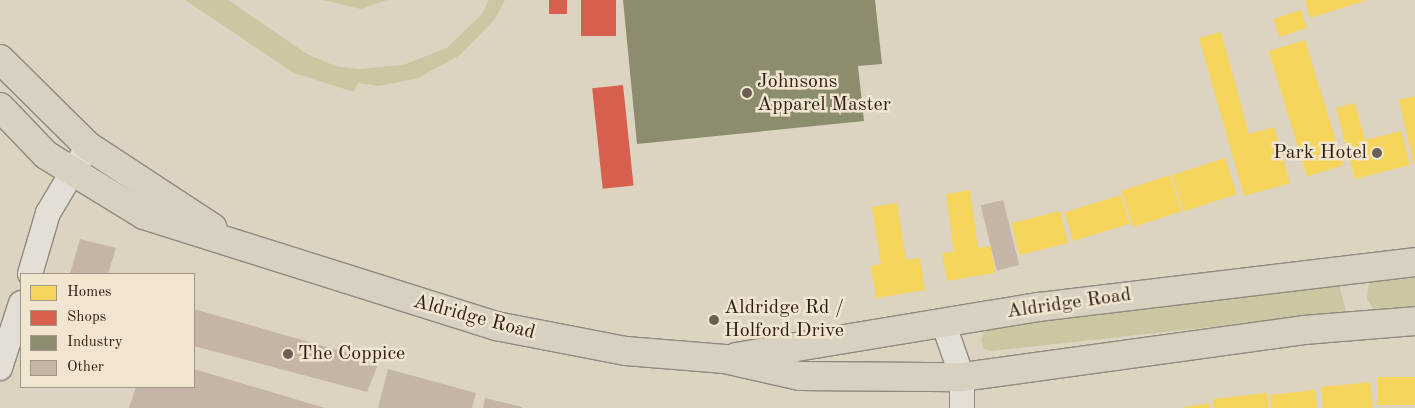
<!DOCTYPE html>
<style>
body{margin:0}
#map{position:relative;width:1415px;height:408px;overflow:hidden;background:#dcd3c1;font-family:"Old Standard TT",serif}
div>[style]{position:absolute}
.green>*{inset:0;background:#ccc6a2}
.homes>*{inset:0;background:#f6d55c;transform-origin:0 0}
.shops>*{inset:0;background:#d6604d;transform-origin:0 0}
.industry>*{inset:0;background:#8c8c6e}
.building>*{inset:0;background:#c5b5a6;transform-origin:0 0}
.roads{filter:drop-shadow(1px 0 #90897e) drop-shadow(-1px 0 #90897e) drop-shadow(0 1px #90897e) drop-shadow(0 -1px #90897e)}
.street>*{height:24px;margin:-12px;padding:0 12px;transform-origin:12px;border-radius:12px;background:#e4dfd6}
.primary>*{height:28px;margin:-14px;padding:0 14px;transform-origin:14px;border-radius:14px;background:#d8d0c1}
.dots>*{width:14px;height:14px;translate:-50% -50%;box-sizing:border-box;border:2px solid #f0e5cf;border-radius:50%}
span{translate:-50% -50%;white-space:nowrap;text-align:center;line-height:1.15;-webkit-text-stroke:5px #f0e5cf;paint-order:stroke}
.poi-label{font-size:20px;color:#2d2016}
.left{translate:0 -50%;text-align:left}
.right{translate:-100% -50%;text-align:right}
.street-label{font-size:20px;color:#2d2016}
.legend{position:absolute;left:20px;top:273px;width:175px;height:115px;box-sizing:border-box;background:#f0e5cf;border:1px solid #a29685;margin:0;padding:6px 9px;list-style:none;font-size:15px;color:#2d2016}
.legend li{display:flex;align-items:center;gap:10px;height:25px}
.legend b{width:25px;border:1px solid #a29685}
</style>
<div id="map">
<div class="green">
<div style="clip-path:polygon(185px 0,228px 0,307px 54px,335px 66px,358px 69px,403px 65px,447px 48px,481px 15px,489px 0,505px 0,494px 20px,460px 55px,418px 78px,379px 86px,358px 83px,354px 92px,294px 73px)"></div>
<div style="clip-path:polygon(323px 0,387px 0,361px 9px)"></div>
<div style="clip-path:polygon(1415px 271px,1415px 306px,1373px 309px,1367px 299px,1369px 280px)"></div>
<div style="clip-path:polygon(1337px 277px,1346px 311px,1338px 313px,990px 351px,983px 348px,981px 339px,985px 331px,1020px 324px)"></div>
</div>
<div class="homes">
<div style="clip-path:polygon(1305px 0,1367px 0,1310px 18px)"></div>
<div style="left:1301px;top:10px;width:19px;height:29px;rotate:72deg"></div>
<div style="clip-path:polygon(1221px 32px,1249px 134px,1274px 127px,1290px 183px,1244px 196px,1199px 38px)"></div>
<div style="left:1305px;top:40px;width:131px;height:38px;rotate:73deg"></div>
<div style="clip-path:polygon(1415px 96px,1415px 164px,1414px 164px,1399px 100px)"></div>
<div style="clip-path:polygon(1355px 103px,1365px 140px,1401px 131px,1410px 165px,1355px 179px,1336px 108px)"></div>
<div style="left:1225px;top:158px;width:38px;height:56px;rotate:72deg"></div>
<div style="left:1170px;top:175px;width:38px;height:51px;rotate:72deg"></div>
<div style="clip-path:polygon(970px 190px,978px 248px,991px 246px,995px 273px,947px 281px,942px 253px,954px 252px,946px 194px)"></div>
<div style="left:1121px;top:195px;width:30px;height:59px;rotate:73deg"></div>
<div style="clip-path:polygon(897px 203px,906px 260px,920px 258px,925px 290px,876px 298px,871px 266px,881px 264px,872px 207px)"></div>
<div style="left:1060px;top:211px;width:33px;height:50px;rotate:76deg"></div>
<div style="left:1415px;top:377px;width:28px;height:38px;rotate:90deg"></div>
<div style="clip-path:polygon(1370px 382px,1373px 408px,1323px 408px,1321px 387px)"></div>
<div style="clip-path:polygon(1315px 390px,1317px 408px,1271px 408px,1270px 395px)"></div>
<div style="clip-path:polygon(1267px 393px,1269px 408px,1214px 408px,1213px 399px)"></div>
<div style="clip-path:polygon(1210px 403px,1210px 408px,1184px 408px,1184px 407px)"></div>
</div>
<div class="shops">
<div style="left:549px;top:0;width:18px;height:14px"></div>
<div style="left:581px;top:0;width:35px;height:36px"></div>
<div style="left:623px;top:85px;width:101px;height:31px;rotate:84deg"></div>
</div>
<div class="industry">
<div style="clip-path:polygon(623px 0,875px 0,882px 64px,858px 66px,864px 121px,637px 144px)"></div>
</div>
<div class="building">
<div style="left:1003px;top:200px;width:67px;height:23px;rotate:76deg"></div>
<div style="clip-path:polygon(80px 239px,116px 248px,108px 274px,70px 274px)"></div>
<div style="clip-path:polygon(194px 309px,379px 362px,367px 392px,194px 346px)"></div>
<div style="clip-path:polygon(194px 369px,325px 408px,129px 408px,136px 387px,194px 387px)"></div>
<div style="clip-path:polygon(388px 369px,476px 393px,472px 408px,378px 408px)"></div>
<div style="clip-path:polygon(485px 398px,522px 407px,522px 408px,483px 408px)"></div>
</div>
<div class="roads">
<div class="street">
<div style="left:30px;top:274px;width:64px;rotate:-73.6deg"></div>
<div style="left:48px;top:213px;width:78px;rotate:-59.2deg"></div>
<div style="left:943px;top:322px;width:58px;rotate:70.9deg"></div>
<div style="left:962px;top:377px;width:31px;rotate:90deg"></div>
<div style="left:0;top:368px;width:68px;rotate:-72.1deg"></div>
</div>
<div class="primary">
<div style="left:0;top:59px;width:124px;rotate:44.7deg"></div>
<div style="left:88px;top:146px;width:149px;rotate:33.3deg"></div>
<div style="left:0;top:107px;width:66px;rotate:46.2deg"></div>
<div style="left:46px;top:155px;width:115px;rotate:31.5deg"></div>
<div style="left:144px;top:215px;width:369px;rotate:17.5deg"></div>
<div style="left:496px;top:326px;width:132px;rotate:10.9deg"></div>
<div style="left:626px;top:351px;width:99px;rotate:4.6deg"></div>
<div style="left:725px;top:359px;width:77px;rotate:12.8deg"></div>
<div style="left:800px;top:376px;width:162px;rotate:0.4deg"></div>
<div style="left:962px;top:377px;width:345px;rotate:-7.8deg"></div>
<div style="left:1304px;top:330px;width:111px;rotate:-4.6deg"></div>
<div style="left:736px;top:357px;width:307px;rotate:-9.4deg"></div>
<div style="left:1039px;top:307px;width:379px;rotate:-6.8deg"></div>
</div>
</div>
<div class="dots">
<div style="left:747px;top:93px;background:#6a5f52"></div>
<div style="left:1377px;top:153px;background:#6a5f52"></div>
<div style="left:714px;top:320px;background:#6a5f52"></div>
<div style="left:288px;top:354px;background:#6a5f52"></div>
</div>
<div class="poi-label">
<span class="left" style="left:757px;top:94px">Johnsons<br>Apparel Master</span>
<span class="right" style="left:1367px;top:153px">Park Hotel</span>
<span class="left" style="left:724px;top:320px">Aldridge Rd /<br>Holford Drive</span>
<span class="left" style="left:298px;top:354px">The Coppice</span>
</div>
<div class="street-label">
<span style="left:1069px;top:304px;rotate:-8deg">Aldridge Road</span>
<span style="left:474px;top:318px;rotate:15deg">Aldridge Road</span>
</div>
<ul class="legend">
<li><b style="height:14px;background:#f6d55c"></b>Homes</li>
<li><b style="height:14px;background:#d6604d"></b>Shops</li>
<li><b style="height:14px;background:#8c8c6e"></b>Industry</li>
<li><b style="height:14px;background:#c5b5a6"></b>Other</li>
</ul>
</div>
